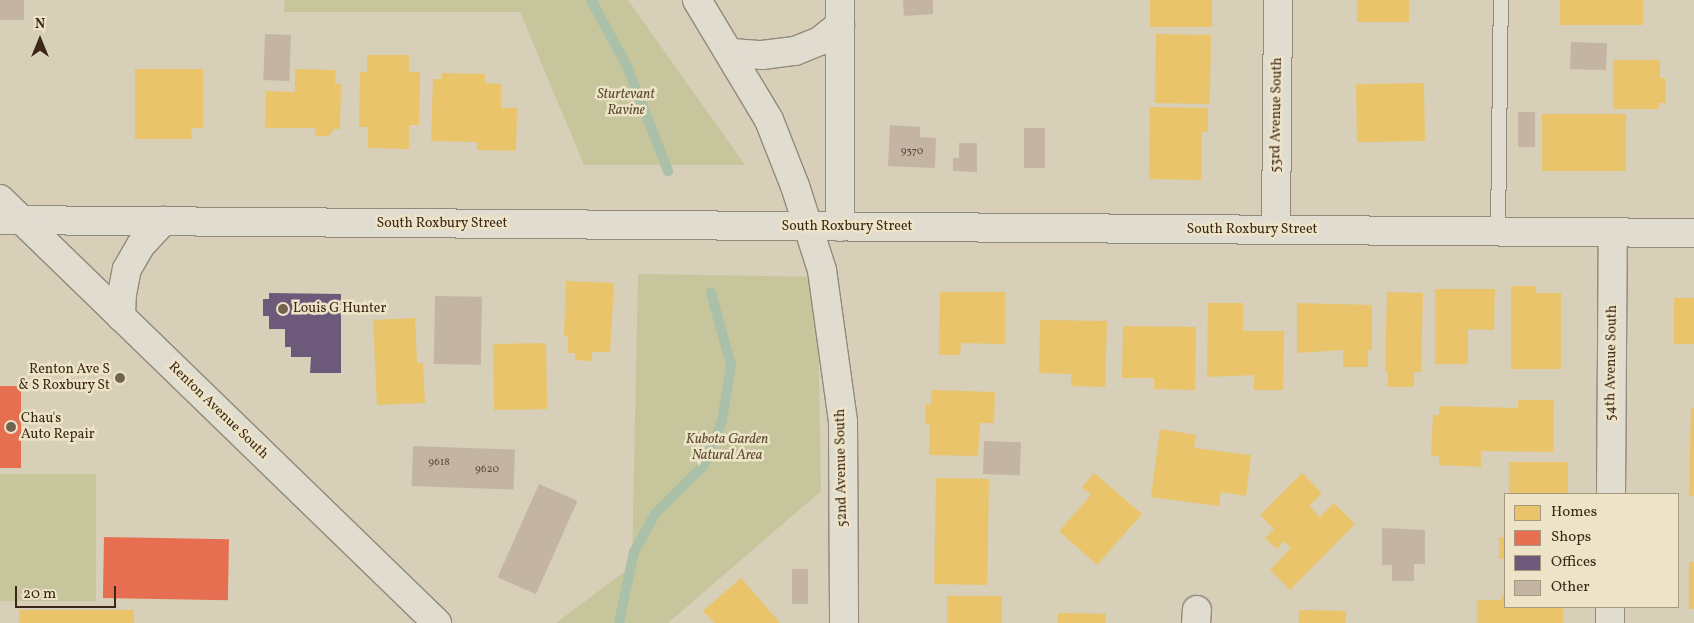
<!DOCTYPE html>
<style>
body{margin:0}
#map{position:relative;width:1694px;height:623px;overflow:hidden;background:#d7cfb7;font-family:Vollkorn,serif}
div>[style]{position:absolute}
.green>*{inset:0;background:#c6c59c;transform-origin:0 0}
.homes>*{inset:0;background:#e9c46a;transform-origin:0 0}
.shops>*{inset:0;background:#e76f51;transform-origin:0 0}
.offices>*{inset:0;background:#6d597a}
.stream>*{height:10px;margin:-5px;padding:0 5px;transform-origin:5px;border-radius:5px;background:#aac0a9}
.building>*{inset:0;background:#c3b4a4;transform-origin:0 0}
.roads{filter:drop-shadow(1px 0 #928a7a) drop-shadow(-1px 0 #928a7a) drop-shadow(0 1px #928a7a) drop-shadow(0 -1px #928a7a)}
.service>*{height:14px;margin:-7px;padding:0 7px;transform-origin:7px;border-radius:7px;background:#e0dcd0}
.minor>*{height:28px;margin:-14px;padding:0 14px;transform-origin:14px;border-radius:14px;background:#e0dcd0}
.tertiary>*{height:28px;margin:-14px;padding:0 14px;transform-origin:14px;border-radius:14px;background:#e0dcd0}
.secondary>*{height:28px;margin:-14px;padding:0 14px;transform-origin:14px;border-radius:14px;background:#e0dcd0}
.dots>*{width:14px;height:14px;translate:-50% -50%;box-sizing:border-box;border:2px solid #ede4c8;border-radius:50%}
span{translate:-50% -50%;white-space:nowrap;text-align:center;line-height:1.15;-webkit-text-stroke:5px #ede4c8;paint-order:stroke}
.number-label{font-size:11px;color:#5e4a3a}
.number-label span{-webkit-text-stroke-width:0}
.park-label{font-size:14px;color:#5c4c32;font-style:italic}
.street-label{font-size:14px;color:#3d2716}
.poi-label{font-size:14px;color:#3d2716}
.left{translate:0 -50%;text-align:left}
.right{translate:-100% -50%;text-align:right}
.legend{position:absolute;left:1504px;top:493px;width:175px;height:115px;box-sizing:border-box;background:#ede4c8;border:1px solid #a79881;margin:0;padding:6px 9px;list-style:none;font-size:15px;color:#3d2716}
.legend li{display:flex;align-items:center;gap:10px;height:25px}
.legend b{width:25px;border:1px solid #a79881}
.north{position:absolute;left:15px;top:15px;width:50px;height:50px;-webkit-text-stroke:4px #ede4c8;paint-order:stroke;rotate:0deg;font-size:14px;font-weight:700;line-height:20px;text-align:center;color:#3d2716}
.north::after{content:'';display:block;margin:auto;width:18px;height:22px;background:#3d2716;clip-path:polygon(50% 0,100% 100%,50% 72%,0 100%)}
.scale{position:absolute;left:15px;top:586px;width:101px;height:22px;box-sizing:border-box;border:2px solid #3d2716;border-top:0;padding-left:6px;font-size:15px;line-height:18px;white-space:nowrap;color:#3d2716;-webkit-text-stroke:4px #ede4c8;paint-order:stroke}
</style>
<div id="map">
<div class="green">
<div style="clip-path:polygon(285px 0,628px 0,745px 165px,584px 165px,520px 12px,284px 12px)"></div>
<div style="clip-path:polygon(638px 274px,817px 277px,821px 491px,668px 623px,556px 623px,632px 566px)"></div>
<div style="left:0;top:474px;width:96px;height:127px"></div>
</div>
<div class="homes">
<div style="left:1150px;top:0;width:62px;height:27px"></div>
<div style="left:1357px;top:0;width:52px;height:22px"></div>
<div style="left:1560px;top:0;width:83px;height:25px"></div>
<div style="left:1156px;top:34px;width:55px;height:69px;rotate:1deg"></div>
<div style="clip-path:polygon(367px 55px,409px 55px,409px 72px,420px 72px,419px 125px,409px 125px,409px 149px,368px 148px,368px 127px,359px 127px,360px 72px,367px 72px)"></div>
<div style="clip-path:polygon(1613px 60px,1660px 60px,1660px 78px,1665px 78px,1666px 103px,1659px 103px,1659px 109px,1613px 109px)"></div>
<div style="clip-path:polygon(135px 69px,203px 69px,203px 128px,191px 128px,192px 139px,135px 139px)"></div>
<div style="clip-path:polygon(295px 69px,336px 70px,335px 84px,341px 84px,340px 129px,334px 129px,329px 136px,315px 136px,315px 128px,265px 128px,266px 91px,295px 92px)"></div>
<div style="clip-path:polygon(442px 73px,485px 74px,485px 83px,501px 84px,501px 108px,517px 108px,516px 151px,477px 150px,477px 142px,431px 141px,433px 79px,442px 79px)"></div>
<div style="left:1424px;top:83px;width:58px;height:68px;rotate:89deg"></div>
<div style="clip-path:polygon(1150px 107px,1208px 108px,1208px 132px,1202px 132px,1201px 180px,1149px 179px)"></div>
<div style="left:1542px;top:114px;width:84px;height:57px"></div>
<div style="clip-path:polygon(566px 281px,614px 283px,610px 352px,592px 352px,592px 361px,575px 360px,575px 353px,568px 353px,568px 336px,564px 336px)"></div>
<div style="clip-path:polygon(1511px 286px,1536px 286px,1536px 293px,1561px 293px,1561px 369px,1511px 369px)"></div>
<div style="clip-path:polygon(1435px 289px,1495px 289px,1494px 330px,1468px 329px,1468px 364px,1435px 364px)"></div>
<div style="clip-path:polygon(940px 292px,1005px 292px,1005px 344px,961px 343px,960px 355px,939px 355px)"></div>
<div style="clip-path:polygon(1387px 292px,1423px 293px,1421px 372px,1414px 372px,1414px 387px,1388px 387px,1388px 372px,1385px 372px)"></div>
<div style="left:1694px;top:298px;width:46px;height:20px;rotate:90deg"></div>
<div style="clip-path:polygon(1208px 303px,1243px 303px,1243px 331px,1284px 331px,1283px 390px,1254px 390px,1254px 375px,1207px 377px)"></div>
<div style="clip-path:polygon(1297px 303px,1372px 305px,1372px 350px,1368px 350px,1368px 367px,1343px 367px,1343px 350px,1297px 353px)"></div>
<div style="clip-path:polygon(415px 318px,417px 363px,423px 363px,425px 403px,377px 405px,373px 320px)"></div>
<div style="clip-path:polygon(1040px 320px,1107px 321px,1105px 387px,1071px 386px,1071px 374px,1039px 373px)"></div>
<div style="clip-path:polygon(1123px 326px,1196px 327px,1195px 390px,1154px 389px,1154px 378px,1122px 378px)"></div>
<div style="left:546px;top:343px;width:66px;height:53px;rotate:89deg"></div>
<div style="clip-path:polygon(931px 390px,995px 392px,994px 423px,980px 423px,978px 456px,929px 455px,930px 424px,925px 424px,926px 404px,931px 404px)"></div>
<div style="clip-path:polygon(1518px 400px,1554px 400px,1553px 452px,1481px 451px,1481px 467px,1439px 465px,1439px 456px,1431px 456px,1433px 415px,1439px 415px,1440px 406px,1518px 408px)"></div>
<div style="clip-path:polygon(1691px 408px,1694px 408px,1694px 496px,1689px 496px)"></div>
<div style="clip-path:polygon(1160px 429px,1196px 435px,1194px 448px,1251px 455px,1246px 496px,1221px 492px,1219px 506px,1151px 497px)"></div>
<div style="left:1509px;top:462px;width:59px;height:32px"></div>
<div style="clip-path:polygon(1094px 473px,1142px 514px,1097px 565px,1059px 531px,1091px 495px,1082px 487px)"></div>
<div style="clip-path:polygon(1302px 473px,1322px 493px,1309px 506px,1320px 517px,1334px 503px,1355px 524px,1290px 590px,1270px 570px,1291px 548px,1284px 541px,1277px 549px,1265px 538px,1274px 529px,1260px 515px)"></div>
<div style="left:936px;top:478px;width:53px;height:106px;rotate:1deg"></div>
<div style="left:1499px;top:537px;width:6px;height:22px"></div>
<div style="left:1689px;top:562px;width:5px;height:47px"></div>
<div style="clip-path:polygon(741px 578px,780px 623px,714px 623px,703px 611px)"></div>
<div style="clip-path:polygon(1502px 595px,1505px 595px,1505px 607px,1563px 607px,1563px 623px,1477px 623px,1477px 600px,1502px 600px)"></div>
<div style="left:947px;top:596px;width:55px;height:27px"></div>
<div style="left:134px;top:610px;width:13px;height:115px;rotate:90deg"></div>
<div style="left:1299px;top:610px;width:47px;height:13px;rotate:1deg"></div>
<div style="left:1058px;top:613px;width:48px;height:10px;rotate:1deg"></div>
</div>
<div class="shops">
<div style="left:0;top:386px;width:21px;height:82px"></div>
<div style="left:104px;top:537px;width:125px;height:61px;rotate:1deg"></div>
</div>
<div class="offices">
<div style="clip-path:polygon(269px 293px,341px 294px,341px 373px,310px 373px,311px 357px,291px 357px,291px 347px,285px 347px,285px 329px,269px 329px,269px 316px,263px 316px,263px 299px,269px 299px)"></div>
</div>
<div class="stream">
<div style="left:591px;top:0;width:75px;rotate:61.4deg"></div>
<div style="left:627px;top:66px;width:113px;rotate:68.7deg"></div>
<div style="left:619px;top:623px;width:73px;rotate:-78.1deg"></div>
<div style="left:634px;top:552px;width:43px;rotate:-61.1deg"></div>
<div style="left:655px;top:514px;width:68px;rotate:-45deg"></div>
<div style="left:703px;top:466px;width:49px;rotate:-67.1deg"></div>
<div style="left:722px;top:421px;width:57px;rotate:-80.9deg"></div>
<div style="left:731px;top:365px;width:75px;rotate:-105.5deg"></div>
</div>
<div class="building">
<div style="left:0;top:0;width:24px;height:20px"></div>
<div style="clip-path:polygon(903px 0,933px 0,933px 14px,904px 16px)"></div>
<div style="left:265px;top:34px;width:26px;height:46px;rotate:2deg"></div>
<div style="left:1571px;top:42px;width:36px;height:27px;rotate:2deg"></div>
<div style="left:1518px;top:112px;width:17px;height:35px"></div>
<div style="clip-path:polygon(890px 125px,920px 127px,920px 137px,936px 138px,935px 168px,888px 166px)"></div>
<div style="left:1024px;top:128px;width:21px;height:40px"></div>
<div style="clip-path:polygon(959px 143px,977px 143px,977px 172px,953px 171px,953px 158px,959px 158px)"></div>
<div style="left:435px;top:296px;width:47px;height:68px;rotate:1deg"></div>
<div style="left:984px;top:441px;width:37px;height:33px;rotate:2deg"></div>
<div style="left:413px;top:446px;width:102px;height:40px;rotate:2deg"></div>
<div style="left:539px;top:484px;width:42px;height:102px;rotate:24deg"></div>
<div style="clip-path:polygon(1382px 528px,1425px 530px,1425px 564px,1414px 564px,1414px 581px,1392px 581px,1392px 565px,1382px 565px)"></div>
<div style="left:792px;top:569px;width:16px;height:35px"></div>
</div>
<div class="roads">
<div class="service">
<div style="left:1498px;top:232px;width:232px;rotate:-89.3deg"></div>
</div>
<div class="minor">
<div style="left:697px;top:0;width:140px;rotate:59deg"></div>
<div style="left:769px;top:120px;width:71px;rotate:68.5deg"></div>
<div style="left:795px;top:186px;width:88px;rotate:72.2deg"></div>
<div style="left:822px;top:270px;width:153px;rotate:82.1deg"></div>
<div style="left:843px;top:422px;width:201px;rotate:89.7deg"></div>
<div style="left:732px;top:53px;width:30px;rotate:4deg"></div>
<div style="left:762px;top:55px;width:33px;rotate:-7deg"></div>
<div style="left:795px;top:51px;width:27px;rotate:-22deg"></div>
<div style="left:820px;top:41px;width:26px;rotate:-39deg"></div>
<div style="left:840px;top:227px;width:227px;rotate:-90deg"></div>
<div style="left:1276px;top:230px;width:230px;rotate:-89.5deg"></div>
<div style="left:1611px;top:494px;width:261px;rotate:-89.6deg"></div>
<div style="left:1196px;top:623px;width:13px;rotate:-86deg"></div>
<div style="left:1610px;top:623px;width:16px;rotate:-90deg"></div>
</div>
<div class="tertiary">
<div style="left:0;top:220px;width:1694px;rotate:0.44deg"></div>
<div style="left:121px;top:317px;width:23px;rotate:-88deg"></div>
<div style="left:122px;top:294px;width:25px;rotate:-79deg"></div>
<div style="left:127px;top:269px;width:28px;rotate:-60deg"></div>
<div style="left:141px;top:245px;width:33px;rotate:-47deg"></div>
</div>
<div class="secondary">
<div style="left:0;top:199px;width:609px;rotate:44.13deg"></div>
</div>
</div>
<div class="dots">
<div style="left:283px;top:309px;background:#73624e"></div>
<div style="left:120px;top:378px;background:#73624e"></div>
<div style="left:11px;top:427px;background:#73624e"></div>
</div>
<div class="number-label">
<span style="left:912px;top:152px">9370</span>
<span style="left:439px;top:463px">9618</span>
<span style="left:487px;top:470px">9620</span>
</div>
<div class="park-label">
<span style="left:626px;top:103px">Sturtevant<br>Ravine</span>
<span style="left:727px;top:448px">Kubota Garden<br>Natural Area</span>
</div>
<div class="street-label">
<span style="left:1277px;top:115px;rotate:-89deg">53rd Avenue South</span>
<span style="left:442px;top:224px">South Roxbury Street</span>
<span style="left:847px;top:227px">South Roxbury Street</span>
<span style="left:1252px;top:230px">South Roxbury Street</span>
<span style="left:1612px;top:363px;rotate:-89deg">54th Avenue South</span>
<span style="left:218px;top:411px;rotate:44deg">Renton Avenue South</span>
<span style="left:842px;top:468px;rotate:-91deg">52nd Avenue South</span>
</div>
<div class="poi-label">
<span class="left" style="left:293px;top:309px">Louis G Hunter</span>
<span class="right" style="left:110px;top:378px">Renton Ave S<br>&amp; S Roxbury St</span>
<span class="left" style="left:21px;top:427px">Chau's<br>Auto Repair</span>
</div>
<ul class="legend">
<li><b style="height:14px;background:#e9c46a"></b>Homes</li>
<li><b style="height:14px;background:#e76f51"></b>Shops</li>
<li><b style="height:14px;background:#6d597a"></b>Offices</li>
<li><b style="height:14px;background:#c3b4a4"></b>Other</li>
</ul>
<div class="north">N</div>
<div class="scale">20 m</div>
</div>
